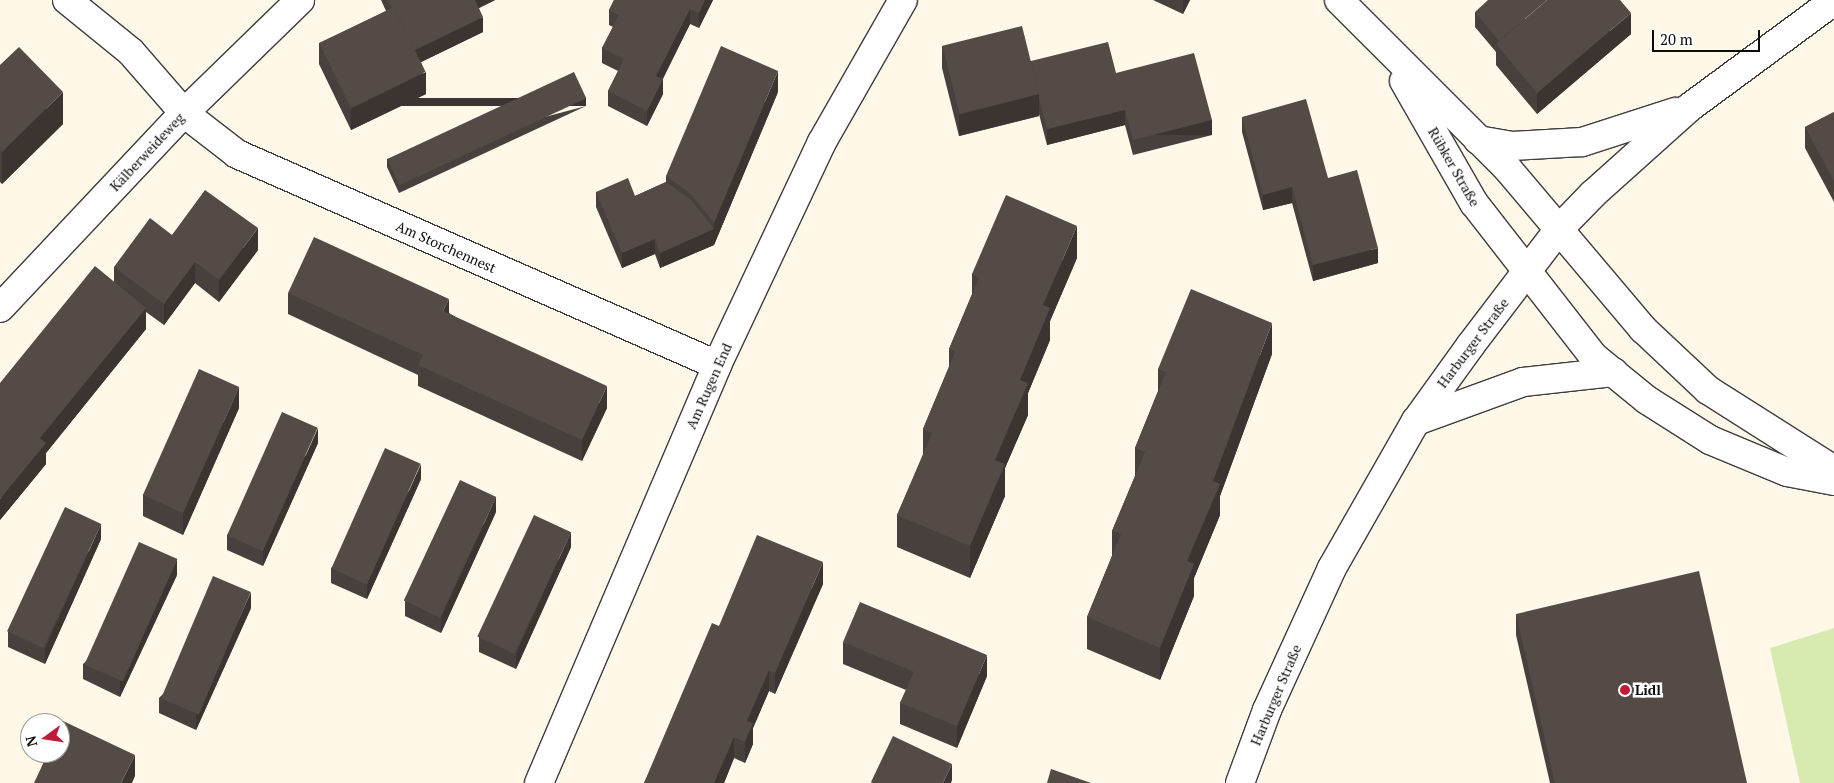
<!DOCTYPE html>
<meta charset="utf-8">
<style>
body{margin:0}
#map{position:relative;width:1834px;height:783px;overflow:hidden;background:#fff7e8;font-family:"PT Serif",serif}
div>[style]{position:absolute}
.green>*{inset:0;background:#d7ebb0}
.roads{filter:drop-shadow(1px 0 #3e3e3e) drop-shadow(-1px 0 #3e3e3e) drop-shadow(0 1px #3e3e3e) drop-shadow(0 -1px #3e3e3e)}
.minor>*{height:28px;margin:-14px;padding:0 14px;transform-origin:14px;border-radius:14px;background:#fff}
.wall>*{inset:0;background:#48403c}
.shaded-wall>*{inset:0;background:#3b3431;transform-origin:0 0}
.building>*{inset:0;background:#544a46;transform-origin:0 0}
.dots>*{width:14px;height:14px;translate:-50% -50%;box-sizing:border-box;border:2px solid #fff;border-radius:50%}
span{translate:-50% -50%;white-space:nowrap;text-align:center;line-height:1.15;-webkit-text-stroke:5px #fff;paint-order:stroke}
.street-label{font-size:14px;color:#0b0b0b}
.poi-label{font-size:14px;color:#0b0b0b;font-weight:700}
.left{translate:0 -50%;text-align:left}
.north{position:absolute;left:20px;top:713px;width:50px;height:50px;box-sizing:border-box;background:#fff;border:1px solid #9d9d9d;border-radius:50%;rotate:256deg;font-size:14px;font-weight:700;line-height:20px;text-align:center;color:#0b0b0b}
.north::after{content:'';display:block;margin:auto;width:18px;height:22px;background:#c21b3a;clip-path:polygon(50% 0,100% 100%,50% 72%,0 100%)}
.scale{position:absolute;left:1652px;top:30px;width:108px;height:22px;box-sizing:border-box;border:2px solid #0b0b0b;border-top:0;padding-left:6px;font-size:15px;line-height:18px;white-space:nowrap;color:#0b0b0b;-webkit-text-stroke:4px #fff;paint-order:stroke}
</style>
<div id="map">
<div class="green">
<div style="clip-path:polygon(1834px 628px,1834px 783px,1800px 783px,1770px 648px)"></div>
</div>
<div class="roads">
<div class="minor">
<div style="left:67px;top:0;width:82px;rotate:39.1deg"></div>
<div style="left:131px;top:52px;width:81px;rotate:49deg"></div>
<div style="left:184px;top:113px;width:67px;rotate:37.7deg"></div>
<div style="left:237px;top:154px;width:524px;rotate:23.73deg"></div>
<div style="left:1339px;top:0;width:238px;rotate:45deg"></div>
<div style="left:1507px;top:168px;width:211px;rotate:49.8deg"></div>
<div style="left:1643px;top:329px;width:89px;rotate:43.2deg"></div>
<div style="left:1708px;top:390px;width:149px;rotate:32.4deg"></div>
<div style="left:1404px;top:81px;width:141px;rotate:60.2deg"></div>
<div style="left:1474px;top:203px;width:194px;rotate:52.1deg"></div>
<div style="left:1593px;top:356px;width:70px;rotate:39.2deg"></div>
<div style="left:1647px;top:400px;width:75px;rotate:32.4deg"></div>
<div style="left:1710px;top:440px;width:83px;rotate:22.6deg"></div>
<div style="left:1787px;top:472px;width:48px;rotate:10.8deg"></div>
<div style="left:1478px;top:140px;width:35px;rotate:10deg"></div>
<div style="left:1512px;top:146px;width:70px;rotate:-3.3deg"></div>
<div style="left:1582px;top:142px;width:98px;rotate:-17.9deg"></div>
<div style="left:0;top:308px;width:268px;rotate:-46.7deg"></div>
<div style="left:184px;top:113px;width:162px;rotate:-44.2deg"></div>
<div style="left:1416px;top:421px;width:114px;rotate:-20deg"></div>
<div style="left:1523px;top:382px;width:91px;rotate:-6.3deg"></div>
<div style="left:539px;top:783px;width:454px;rotate:-66.9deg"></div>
<div style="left:717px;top:365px;width:246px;rotate:-64.8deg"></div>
<div style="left:822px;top:142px;width:163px;rotate:-60.3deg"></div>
<div style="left:1240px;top:783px;width:78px;rotate:-69.7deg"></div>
<div style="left:1267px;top:710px;width:156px;rotate:-65.4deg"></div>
<div style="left:1332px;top:568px;width:169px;rotate:-60.3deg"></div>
<div style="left:1416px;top:421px;width:92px;rotate:-54.2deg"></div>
<div style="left:1470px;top:346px;width:147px;rotate:-52.7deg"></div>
<div style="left:1559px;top:229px;width:49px;rotate:-45.8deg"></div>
<div style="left:1593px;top:194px;width:130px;rotate:-41.9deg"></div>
<div style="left:1690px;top:107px;width:179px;rotate:-36.4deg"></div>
</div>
</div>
<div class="wall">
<div style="clip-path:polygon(381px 0,495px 0,479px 8px,483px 32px,421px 62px,426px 94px,351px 130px,319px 64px,319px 43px,386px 11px)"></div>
<div style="clip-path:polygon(614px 0,713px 0,699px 28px,690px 24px,663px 79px,663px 94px,647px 126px,608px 106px,608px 91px,618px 71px,602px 63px,602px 48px,613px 27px,609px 25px,609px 10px)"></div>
<div style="clip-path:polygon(1153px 0,1190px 0,1183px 14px)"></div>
<div style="clip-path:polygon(1475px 12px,1631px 34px,1537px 114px,1496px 65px,1496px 52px,1475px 27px)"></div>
<div style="clip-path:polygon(942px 46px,1031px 61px,1116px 73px,1212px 135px,1133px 155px,1125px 125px,1047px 145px,1039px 114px,1039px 116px,959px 136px,942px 68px)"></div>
<div style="clip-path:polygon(0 65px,63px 124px,2px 184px,0 182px)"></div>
<div style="clip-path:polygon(778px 92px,714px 245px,660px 268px,655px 254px,622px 268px,596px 207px,596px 192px,635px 196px,666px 182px,666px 176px)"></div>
<div style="clip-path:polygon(586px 106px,399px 193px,387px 167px,387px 159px)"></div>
<div style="clip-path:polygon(1834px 112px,1834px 202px,1805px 148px,1805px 127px)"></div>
<div style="clip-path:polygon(1242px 117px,1328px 178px,1378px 263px,1313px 281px,1292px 203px,1263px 210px,1242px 132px)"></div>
<div style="clip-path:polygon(172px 235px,258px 250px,219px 302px,195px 283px,164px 325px,146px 312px,146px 329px,46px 453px,46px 464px,0 520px,114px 282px,114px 267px)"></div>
<div style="clip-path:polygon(1077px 258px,1050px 321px,1050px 340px,1028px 393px,1028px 415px,1005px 468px,1005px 496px,970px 578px,897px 547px,897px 515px,923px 456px,923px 429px,949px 367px,949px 349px,972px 294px,972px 274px)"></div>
<div style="clip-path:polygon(288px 293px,449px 313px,607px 408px,582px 461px,418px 386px,418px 375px,288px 314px)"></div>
<div style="clip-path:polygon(1272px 354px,1220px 496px,1220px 515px,1194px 578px,1194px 596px,1160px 680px,1087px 649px,1087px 617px,1112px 556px,1112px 531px,1135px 476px,1135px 448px,1158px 391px,1158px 369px)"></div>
<div style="clip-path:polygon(239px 408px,183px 535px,143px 516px,143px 495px)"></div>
<div style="clip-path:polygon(318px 443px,263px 566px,227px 550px,227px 535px)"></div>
<div style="clip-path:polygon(421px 479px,367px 599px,331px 583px,331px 568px)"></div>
<div style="clip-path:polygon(496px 512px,441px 633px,405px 616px,405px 601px)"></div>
<div style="clip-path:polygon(101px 539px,45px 664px,8px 647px,8px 632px)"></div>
<div style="clip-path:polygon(571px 547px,516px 669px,479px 652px,479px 637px)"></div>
<div style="clip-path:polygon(177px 575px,120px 697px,83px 679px,83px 664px)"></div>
<div style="clip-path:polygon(823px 584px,775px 694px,769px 691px,753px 728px,753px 744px,745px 763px,734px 758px,724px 783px,644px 783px,719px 626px)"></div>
<div style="clip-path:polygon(251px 608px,196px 730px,159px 713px,159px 698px)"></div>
<div style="clip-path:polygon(1516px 614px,1747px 783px,1550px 783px,1516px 635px)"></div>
<div style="clip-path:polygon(843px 642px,987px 676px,957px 748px,900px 724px,900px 703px,906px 690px,843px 664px)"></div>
</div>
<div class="shaded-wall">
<div style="clip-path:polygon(473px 0,495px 0,473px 11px)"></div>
<div style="clip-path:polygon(705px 0,713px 0,699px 28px,699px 13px)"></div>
<div style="clip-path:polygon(1183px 0,1190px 0,1183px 14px)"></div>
<div style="clip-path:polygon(690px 9px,690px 24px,656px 91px,656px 76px)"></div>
<div style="clip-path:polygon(1631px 13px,1631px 34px,1537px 114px,1537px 93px)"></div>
<div style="clip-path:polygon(483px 17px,483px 32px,413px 66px,413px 51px)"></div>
<div style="clip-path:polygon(778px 71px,778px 92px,714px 245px,660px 268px,660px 253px,714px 229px,714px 223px)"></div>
<div style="clip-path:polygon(426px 72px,426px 94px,351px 130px,351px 109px)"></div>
<div style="clip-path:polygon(663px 79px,663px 94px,647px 126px,647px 111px)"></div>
<div style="clip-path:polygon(63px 92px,63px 124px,2px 184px,2px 152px)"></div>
<div style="clip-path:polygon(1039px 94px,1039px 116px,959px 136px,959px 115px)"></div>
<div style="left:586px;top:98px;width:8px;height:206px;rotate:90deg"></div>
<div style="clip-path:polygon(1125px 110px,1125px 125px,1047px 145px,1047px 129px)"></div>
<div style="left:1212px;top:120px;width:15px;height:81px;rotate:90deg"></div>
<div style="clip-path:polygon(1292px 187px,1292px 203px,1263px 210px,1263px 195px)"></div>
<div style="clip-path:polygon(1077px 226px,1077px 258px,1050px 321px,1050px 340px,1028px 393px,1028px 415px,1005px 468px,1005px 496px,970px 578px,970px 546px,995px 460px,1043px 305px)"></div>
<div style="clip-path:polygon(258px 228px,258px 250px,219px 302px,219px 280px)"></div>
<div style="clip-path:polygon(655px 239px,655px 254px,622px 268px,622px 253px)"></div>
<div style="clip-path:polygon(1378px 248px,1378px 263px,1313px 281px,1313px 265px)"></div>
<div style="clip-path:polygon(195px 262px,195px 283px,164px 325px,164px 304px)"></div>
<div style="clip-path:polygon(449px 299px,449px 320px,443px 311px)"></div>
<div style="clip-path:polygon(146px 308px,146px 329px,46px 453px,46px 464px,0 520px,0 499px,40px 438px)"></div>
<div style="clip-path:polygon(1272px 323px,1272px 354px,1220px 496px,1220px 515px,1194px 578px,1194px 596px,1160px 680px,1160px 648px,1213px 481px)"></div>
<div style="clip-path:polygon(607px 386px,607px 408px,582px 461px,582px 440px)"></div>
<div style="clip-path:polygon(239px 387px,239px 408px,183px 535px,183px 513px)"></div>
<div style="clip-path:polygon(318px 428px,318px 443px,263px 566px,263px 551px)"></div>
<div style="clip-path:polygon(421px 464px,421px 479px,367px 599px,367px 584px)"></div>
<div style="clip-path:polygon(496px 497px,496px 512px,441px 633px,441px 618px)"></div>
<div style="clip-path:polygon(101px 524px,101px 539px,45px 664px,45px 649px)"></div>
<div style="clip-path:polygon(571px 532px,571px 547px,516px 669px,516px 654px)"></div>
<div style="clip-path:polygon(177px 559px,177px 575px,120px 697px,120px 682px)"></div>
<div style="clip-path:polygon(823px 562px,823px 584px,775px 694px,775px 673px)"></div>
<div style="clip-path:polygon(251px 592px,251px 608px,196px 730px,196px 715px)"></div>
<div style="clip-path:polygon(987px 655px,987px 676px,957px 748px,957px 726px)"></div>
<div style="clip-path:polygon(769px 670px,769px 691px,753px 728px,753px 744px,745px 763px,745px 742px,747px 721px)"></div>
<div style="clip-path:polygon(734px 737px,734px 758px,724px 783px,714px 783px)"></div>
<div style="clip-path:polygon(135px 755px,135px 776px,132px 783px,121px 783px)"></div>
<div style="clip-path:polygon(952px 764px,952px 780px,951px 783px,943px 783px)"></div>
</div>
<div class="building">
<div style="clip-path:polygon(388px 0,475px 0,483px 17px,415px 50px,394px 7px,392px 8px)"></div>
<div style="clip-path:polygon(614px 0,705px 0,699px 13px,690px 9px,656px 76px,663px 79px,647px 111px,608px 91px,624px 59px,602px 48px,619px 15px,609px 10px)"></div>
<div style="clip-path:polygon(1488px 0,1547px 0,1499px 41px,1475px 12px)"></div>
<div style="clip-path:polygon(1547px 0,1620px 0,1631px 13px,1537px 93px,1496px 44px)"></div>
<div style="left:394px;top:7px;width:72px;height:83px;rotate:64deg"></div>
<div style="left:1022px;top:26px;width:70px;height:82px;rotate:76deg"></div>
<div style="clip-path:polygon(1108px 42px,1116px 73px,1194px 53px,1212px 120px,1133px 140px,1125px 110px,1047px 129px,1039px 99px,1039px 94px,1031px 61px)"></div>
<div style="clip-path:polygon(721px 46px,778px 71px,714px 223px,691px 194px,666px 176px)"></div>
<div style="clip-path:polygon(19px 47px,63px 92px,2px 152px,0 150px,0 65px)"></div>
<div style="left:574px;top:72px;width:29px;height:206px;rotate:65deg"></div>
<div style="clip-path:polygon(1306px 99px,1328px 178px,1357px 170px,1378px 248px,1313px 265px,1292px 187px,1263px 195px,1242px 117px)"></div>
<div style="clip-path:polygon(1834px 112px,1834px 181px,1805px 127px)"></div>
<div style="clip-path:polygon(628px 178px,635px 196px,666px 182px,691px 200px,714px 229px,660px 253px,655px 239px,622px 253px,596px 192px)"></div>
<div style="clip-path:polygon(205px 190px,258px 228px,219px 280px,195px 262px,164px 304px,114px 267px,150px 218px,172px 235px)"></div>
<div style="clip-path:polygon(1006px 195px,1077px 226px,1043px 305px,1050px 308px,1020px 380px,1028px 383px,995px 460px,1005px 464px,970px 546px,897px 515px,932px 433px,923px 429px,955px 352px,949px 349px,979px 278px,972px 274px)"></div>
<div style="clip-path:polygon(314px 237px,449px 299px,443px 311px,607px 386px,582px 440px,418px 365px,423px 355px,288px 293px)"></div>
<div style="clip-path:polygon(95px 266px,146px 308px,40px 438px,46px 443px,0 499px,0 383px)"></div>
<div style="clip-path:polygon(1191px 289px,1272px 323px,1213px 481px,1220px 484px,1187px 561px,1194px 564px,1160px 648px,1087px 617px,1121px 534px,1112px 531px,1145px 452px,1135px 448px,1166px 372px,1158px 369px)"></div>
<div style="left:199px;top:369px;width:44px;height:138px;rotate:24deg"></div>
<div style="left:282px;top:412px;width:39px;height:135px;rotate:24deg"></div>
<div style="left:385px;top:448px;width:39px;height:132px;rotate:24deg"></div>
<div style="left:460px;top:480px;width:40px;height:133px;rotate:25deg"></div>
<div style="left:65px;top:507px;width:40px;height:137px;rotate:25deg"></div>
<div style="left:534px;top:515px;width:41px;height:134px;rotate:25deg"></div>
<div style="clip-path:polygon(757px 535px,823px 562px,775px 673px,769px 670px,747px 721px,753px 723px,745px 742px,734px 737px,714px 783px,644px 783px,712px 623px,719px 626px)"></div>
<div style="left:139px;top:542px;width:42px;height:134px;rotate:24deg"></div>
<div style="clip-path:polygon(1699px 571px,1747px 783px,1555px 783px,1516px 614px)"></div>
<div style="left:213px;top:576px;width:41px;height:133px;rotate:23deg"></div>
<div style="clip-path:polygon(860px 602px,987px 655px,957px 726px,900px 703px,914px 672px,843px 642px)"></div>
<div style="clip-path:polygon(63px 721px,135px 755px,121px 783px,34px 783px,48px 753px,60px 753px,60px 728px)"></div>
<div style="clip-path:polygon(893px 736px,952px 764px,943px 783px,872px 783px,871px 782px)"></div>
<div style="clip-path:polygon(1051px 769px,1091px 783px,1047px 783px)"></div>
</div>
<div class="dots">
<div style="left:1625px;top:690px;background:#c21b3a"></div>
</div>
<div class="street-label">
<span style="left:147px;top:152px;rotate:-47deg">Kälberweideweg</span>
<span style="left:1454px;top:167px;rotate:60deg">Rübker Straße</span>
<span style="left:446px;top:247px;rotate:24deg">Am Storchennest</span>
<span style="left:1473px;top:343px;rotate:-53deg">Harburger Straße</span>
<span style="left:709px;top:386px;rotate:-66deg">Am Rugen End</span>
<span style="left:1276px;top:695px;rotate:-67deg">Harburger Straße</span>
</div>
<div class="poi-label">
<span class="left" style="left:1635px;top:690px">Lidl</span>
</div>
<div class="north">N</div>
<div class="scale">20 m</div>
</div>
